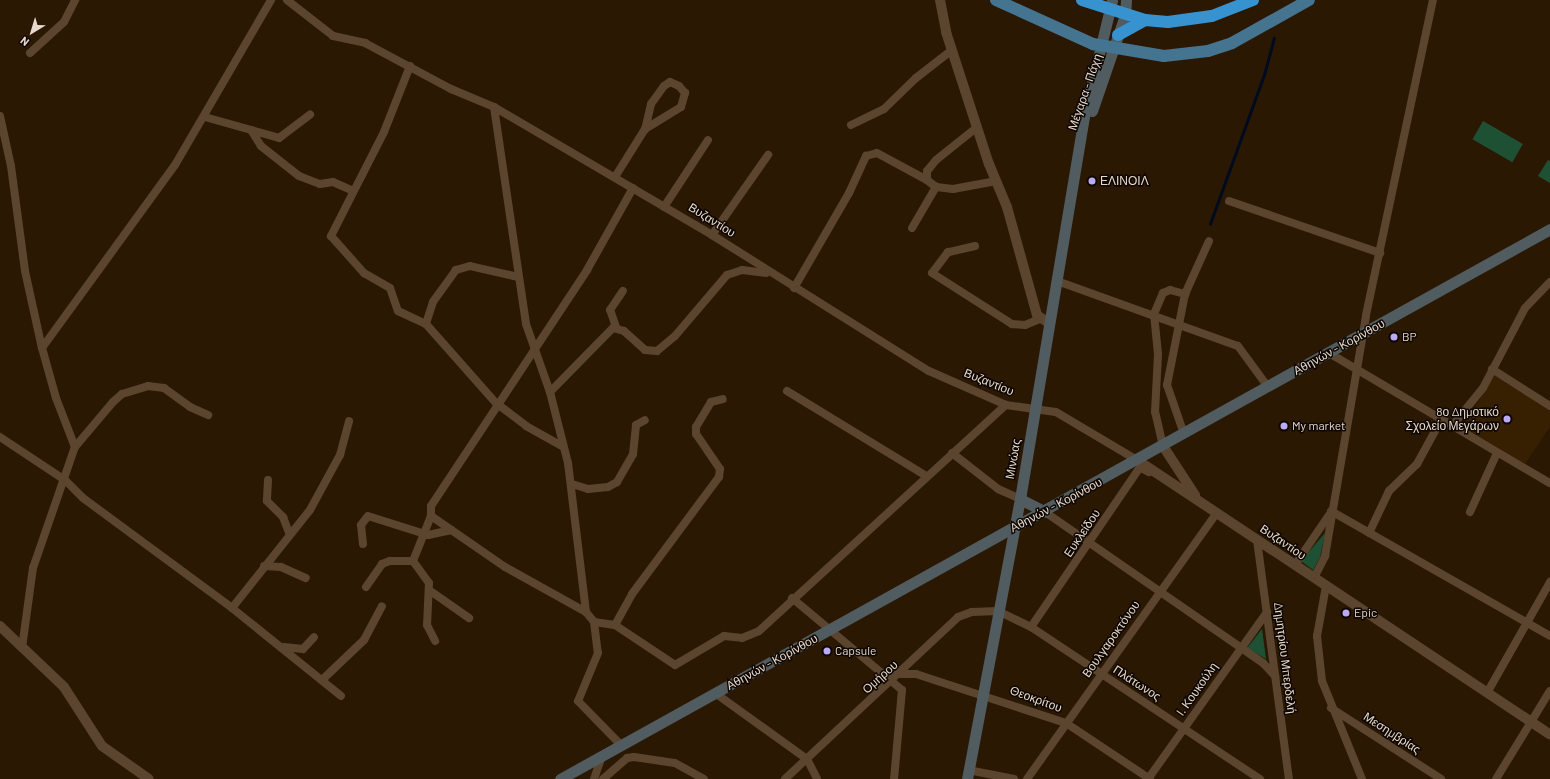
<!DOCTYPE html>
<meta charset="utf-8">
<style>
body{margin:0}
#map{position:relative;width:1550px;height:779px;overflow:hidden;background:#2b1803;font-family:Barlow,sans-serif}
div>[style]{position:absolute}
.built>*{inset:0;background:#371f02}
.green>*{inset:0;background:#1e5134;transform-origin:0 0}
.stream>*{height:2.5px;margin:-1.25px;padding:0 1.25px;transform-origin:1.25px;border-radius:1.25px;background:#000b1e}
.minor>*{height:8px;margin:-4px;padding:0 4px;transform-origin:4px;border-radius:4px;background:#5b452f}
.tertiary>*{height:10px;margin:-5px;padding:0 5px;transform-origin:5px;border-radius:5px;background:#5b452f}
.secondary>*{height:11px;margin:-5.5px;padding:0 5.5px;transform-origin:5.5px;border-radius:5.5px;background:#505c5f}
.primary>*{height:12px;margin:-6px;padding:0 6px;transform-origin:6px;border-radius:6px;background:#457490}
.motorway>*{height:12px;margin:-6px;padding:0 6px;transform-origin:6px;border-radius:6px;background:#3793d0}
.dots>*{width:11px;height:11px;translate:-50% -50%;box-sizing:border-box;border:2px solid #0e0601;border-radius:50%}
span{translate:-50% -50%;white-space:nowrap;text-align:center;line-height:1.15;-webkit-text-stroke:3px #0e0601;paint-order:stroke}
.street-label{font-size:12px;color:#e6d9cc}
.poi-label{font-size:12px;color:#e6d9cc}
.left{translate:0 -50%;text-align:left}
.right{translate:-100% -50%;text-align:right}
.north{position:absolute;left:12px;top:12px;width:40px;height:40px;-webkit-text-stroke:3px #0e0601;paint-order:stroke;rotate:218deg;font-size:11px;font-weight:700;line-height:16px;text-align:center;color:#e6d9cc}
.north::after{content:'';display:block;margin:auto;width:14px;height:18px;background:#e6d9cc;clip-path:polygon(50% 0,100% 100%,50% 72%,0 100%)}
</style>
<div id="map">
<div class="built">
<div style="clip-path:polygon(1494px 375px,1550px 411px,1550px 427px,1525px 464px,1457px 425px,1472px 413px)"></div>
</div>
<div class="green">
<div style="left:1483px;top:121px;width:46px;height:21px;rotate:30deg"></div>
<div style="clip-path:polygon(1548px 160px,1550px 161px,1550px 183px,1538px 176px)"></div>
<div style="clip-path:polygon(1325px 533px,1320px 557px,1313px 570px,1301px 561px)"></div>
<div style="clip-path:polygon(1262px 629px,1266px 659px,1247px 648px)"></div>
</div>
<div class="stream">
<div style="left:1210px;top:224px;width:158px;rotate:-70.1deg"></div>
<div style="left:1264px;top:75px;width:38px;rotate:-75deg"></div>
</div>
<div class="minor">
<div style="left:287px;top:0;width:58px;rotate:38deg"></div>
<div style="left:333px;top:36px;width:33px;rotate:12deg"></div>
<div style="left:365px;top:43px;width:98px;rotate:28.1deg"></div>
<div style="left:451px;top:89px;width:47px;rotate:22.7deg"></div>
<div style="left:494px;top:107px;width:219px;rotate:81.6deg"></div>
<div style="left:526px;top:324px;width:72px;rotate:70.6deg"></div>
<div style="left:550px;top:392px;width:73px;rotate:75.8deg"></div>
<div style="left:568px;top:463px;width:150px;rotate:83.1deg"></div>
<div style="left:586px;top:612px;width:13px;rotate:51deg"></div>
<div style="left:594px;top:622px;width:21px;rotate:8deg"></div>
<div style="left:615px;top:625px;width:72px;rotate:33.7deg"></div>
<div style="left:675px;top:665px;width:57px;rotate:-30.6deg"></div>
<div style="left:724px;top:636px;width:18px;rotate:6deg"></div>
<div style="left:742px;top:638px;width:18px;rotate:-22deg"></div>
<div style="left:759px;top:631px;width:335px;rotate:-42.5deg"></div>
<div style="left:30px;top:53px;width:46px;rotate:-42.4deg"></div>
<div style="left:64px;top:22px;width:25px;rotate:-63deg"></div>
<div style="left:410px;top:66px;width:71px;rotate:111.5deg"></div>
<div style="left:384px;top:132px;width:117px;rotate:117deg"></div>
<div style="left:331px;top:236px;width:50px;rotate:48.3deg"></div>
<div style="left:364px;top:273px;width:30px;rotate:30deg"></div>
<div style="left:390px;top:288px;width:24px;rotate:71deg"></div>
<div style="left:398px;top:311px;width:31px;rotate:25deg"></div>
<div style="left:494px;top:107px;width:253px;rotate:30.4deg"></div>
<div style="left:712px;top:235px;width:256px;rotate:32.1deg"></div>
<div style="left:929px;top:371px;width:84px;rotate:23.8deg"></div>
<div style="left:1006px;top:405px;width:50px;rotate:8deg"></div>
<div style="left:1056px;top:412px;width:94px;rotate:30.7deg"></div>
<div style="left:0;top:116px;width:51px;rotate:77.6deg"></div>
<div style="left:11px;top:166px;width:106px;rotate:82.4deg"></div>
<div style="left:25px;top:271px;width:79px;rotate:77.6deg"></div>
<div style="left:205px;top:117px;width:77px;rotate:15.8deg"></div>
<div style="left:279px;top:138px;width:39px;rotate:-37deg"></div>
<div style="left:851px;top:125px;width:37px;rotate:-26deg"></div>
<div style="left:884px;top:109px;width:45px;rotate:-44.1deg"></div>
<div style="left:916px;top:78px;width:46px;rotate:-37.9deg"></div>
<div style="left:976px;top:128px;width:51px;rotate:141.3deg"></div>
<div style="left:936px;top:160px;width:14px;rotate:129deg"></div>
<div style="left:927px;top:171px;width:9px;rotate:90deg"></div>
<div style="left:927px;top:180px;width:11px;rotate:38deg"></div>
<div style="left:936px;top:187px;width:17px;rotate:7deg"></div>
<div style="left:953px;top:189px;width:44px;rotate:-10.5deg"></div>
<div style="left:251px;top:130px;width:19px;rotate:58deg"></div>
<div style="left:261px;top:146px;width:48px;rotate:38.3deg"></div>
<div style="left:299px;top:176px;width:22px;rotate:21deg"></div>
<div style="left:320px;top:184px;width:13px;rotate:-9deg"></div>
<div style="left:333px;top:182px;width:22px;rotate:24deg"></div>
<div style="left:615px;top:177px;width:57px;rotate:-58deg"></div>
<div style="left:645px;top:129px;width:42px;rotate:-31.4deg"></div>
<div style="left:681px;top:107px;width:15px;rotate:-74deg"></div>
<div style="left:685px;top:93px;width:9px;rotate:-131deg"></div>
<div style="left:679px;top:86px;width:10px;rotate:-156deg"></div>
<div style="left:670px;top:82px;width:7px;rotate:146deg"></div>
<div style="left:664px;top:86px;width:22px;rotate:126deg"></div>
<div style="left:651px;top:104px;width:26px;rotate:103deg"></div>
<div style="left:1229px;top:201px;width:160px;rotate:19deg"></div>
<div style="left:664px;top:207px;width:80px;rotate:-56.7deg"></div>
<div style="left:912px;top:228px;width:48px;rotate:-59.7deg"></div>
<div style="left:712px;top:235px;width:98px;rotate:-55deg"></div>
<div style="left:975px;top:246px;width:28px;rotate:167deg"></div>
<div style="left:948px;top:252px;width:26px;rotate:127deg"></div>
<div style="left:932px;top:273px;width:95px;rotate:32.5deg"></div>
<div style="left:1012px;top:324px;width:13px;rotate:4deg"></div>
<div style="left:1025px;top:325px;width:16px;rotate:-22deg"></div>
<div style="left:518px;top:277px;width:49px;rotate:-167.1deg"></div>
<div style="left:470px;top:266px;width:15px;rotate:164deg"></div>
<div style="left:456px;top:270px;width:39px;rotate:126deg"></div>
<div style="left:433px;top:302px;width:23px;rotate:108deg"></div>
<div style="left:426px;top:324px;width:106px;rotate:48.5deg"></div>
<div style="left:496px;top:403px;width:38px;rotate:37deg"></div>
<div style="left:526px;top:426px;width:41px;rotate:29.1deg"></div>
<div style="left:1057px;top:281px;width:192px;rotate:19.8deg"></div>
<div style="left:1238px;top:346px;width:51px;rotate:53.8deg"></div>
<div style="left:794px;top:288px;width:110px;rotate:-59.9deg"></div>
<div style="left:849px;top:193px;width:41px;rotate:-65.3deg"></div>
<div style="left:866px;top:156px;width:11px;rotate:-15deg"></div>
<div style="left:877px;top:153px;width:57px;rotate:28.4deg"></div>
<div style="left:616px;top:327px;width:18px;rotate:-109deg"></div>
<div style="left:610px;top:310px;width:23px;rotate:-56deg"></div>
<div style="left:1329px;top:353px;width:256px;rotate:30.5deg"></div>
<div style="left:1492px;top:369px;width:69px;rotate:32.5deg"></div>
<div style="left:787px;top:391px;width:163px;rotate:31.4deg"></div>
<div style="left:550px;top:392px;width:90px;rotate:-45.5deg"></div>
<div style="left:613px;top:328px;width:11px;rotate:15deg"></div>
<div style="left:624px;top:331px;width:28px;rotate:42deg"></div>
<div style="left:645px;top:350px;width:12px;rotate:5deg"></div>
<div style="left:657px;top:351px;width:23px;rotate:-40deg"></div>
<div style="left:675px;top:336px;width:80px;rotate:-49.6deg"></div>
<div style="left:727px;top:275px;width:16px;rotate:-18deg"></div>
<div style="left:742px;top:270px;width:24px;rotate:7deg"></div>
<div style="left:1452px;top:426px;width:49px;rotate:-50.8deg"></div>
<div style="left:1483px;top:388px;width:90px;rotate:-62.3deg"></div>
<div style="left:1525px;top:308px;width:36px;rotate:-46deg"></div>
<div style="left:1184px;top:434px;width:52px;rotate:-109.1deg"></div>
<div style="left:1167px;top:385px;width:93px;rotate:-78.8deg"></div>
<div style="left:0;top:437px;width:78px;rotate:33.5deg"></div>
<div style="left:65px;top:480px;width:25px;rotate:45deg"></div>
<div style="left:83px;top:498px;width:185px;rotate:36.4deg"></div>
<div style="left:232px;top:608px;width:140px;rotate:38.9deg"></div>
<div style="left:1163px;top:446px;width:35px;rotate:-103deg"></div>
<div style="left:1155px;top:412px;width:58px;rotate:-87deg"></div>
<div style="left:1158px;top:354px;width:40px;rotate:-95.7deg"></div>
<div style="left:1154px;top:314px;width:23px;rotate:-67deg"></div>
<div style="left:1163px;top:293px;width:8px;rotate:-23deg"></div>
<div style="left:1170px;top:290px;width:16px;rotate:15deg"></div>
<div style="left:1185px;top:294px;width:58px;rotate:-65.6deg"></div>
<div style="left:75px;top:447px;width:59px;rotate:-49.8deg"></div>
<div style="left:113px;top:402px;width:12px;rotate:-42deg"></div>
<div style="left:122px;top:394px;width:27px;rotate:-17deg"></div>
<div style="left:148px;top:386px;width:16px;rotate:7deg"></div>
<div style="left:164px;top:388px;width:32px;rotate:36deg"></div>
<div style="left:190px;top:407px;width:20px;rotate:24deg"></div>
<div style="left:952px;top:453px;width:58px;rotate:38deg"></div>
<div style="left:998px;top:489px;width:24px;rotate:24deg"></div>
<div style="left:268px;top:480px;width:21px;rotate:93deg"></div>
<div style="left:267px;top:501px;width:23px;rotate:45deg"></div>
<div style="left:283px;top:517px;width:17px;rotate:69deg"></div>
<div style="left:572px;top:484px;width:17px;rotate:17deg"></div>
<div style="left:588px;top:489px;width:20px;rotate:-6deg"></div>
<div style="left:608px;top:487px;width:10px;rotate:-29deg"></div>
<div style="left:617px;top:482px;width:32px;rotate:-60deg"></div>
<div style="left:633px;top:454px;width:29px;rotate:-84deg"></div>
<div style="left:636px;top:425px;width:10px;rotate:-29deg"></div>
<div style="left:1331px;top:511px;width:252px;rotate:29.7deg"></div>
<div style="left:1045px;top:512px;width:265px;rotate:34.7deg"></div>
<div style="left:1263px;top:663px;width:18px;rotate:47deg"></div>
<div style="left:1470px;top:512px;width:65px;rotate:-65.4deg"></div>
<div style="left:431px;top:516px;width:48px;rotate:111.8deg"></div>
<div style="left:413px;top:561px;width:27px;rotate:54deg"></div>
<div style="left:429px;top:583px;width:42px;rotate:92.7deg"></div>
<div style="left:427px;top:625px;width:18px;rotate:63deg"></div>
<div style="left:1369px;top:533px;width:47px;rotate:-64.5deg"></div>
<div style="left:1389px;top:491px;width:39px;rotate:-44deg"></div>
<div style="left:1417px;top:464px;width:50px;rotate:-61.4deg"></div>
<div style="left:1257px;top:540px;width:241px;rotate:82.4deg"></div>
<div style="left:363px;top:544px;width:19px;rotate:-96deg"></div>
<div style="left:361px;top:525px;width:11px;rotate:-52deg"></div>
<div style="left:368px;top:516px;width:63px;rotate:17.6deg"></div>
<div style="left:428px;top:535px;width:24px;rotate:-12deg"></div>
<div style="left:1295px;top:565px;width:60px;rotate:-55.8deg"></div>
<div style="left:264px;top:566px;width:17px;rotate:3deg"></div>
<div style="left:281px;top:567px;width:27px;rotate:24deg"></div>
<div style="left:1314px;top:578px;width:25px;rotate:-63deg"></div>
<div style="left:1325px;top:556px;width:244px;rotate:-80.3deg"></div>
<div style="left:1366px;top:315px;width:322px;rotate:-78deg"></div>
<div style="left:1326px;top:586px;width:51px;rotate:100.2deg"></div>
<div style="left:1317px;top:636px;width:45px;rotate:83.7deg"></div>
<div style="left:1322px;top:681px;width:106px;rotate:67.8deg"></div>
<div style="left:366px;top:587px;width:28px;rotate:-55deg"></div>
<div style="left:382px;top:564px;width:9px;rotate:-21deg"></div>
<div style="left:390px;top:561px;width:23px"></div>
<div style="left:429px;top:590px;width:49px;rotate:35deg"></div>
<div style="left:792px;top:598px;width:143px;rotate:39.9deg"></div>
<div style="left:902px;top:690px;width:89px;rotate:95.1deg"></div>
<div style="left:232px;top:608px;width:125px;rotate:-51.5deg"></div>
<div style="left:310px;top:510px;width:63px;rotate:-61.4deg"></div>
<div style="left:340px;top:455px;width:35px;rotate:-75deg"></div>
<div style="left:586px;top:612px;width:93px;rotate:-150.9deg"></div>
<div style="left:505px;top:567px;width:90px;rotate:-145.4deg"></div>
<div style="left:431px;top:516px;width:10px;rotate:-90deg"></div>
<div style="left:431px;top:506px;width:283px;rotate:-56.5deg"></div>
<div style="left:587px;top:270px;width:94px;rotate:-60.7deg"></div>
<div style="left:594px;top:622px;width:31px;rotate:83deg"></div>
<div style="left:598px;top:653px;width:52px;rotate:112.6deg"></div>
<div style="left:578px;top:701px;width:62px;rotate:45.7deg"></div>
<div style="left:615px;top:625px;width:35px;rotate:-61deg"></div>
<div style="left:632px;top:594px;width:146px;rotate:-53.4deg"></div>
<div style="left:719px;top:477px;width:8px;rotate:-83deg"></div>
<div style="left:720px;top:469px;width:42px;rotate:-124.4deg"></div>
<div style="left:696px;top:434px;width:7px;rotate:-90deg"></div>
<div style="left:696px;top:427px;width:29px;rotate:-59deg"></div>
<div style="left:711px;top:402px;width:12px;rotate:-14deg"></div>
<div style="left:1031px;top:627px;width:190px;rotate:-55.7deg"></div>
<div style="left:1138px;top:470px;width:4px;rotate:-34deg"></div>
<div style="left:1141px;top:468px;width:9px;rotate:27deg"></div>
<div style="left:284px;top:647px;width:19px;rotate:6deg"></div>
<div style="left:303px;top:649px;width:16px;rotate:-47deg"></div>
<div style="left:22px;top:648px;width:81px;rotate:-82.2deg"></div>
<div style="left:33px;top:568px;width:128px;rotate:-70.9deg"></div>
<div style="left:75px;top:447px;width:53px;rotate:-111.2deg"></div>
<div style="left:56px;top:398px;width:52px;rotate:-105.6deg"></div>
<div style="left:42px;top:348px;width:226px;rotate:-54deg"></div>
<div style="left:175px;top:165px;width:191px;rotate:-59.8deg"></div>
<div style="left:901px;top:674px;width:15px"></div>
<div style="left:916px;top:674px;width:158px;rotate:18.1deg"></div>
<div style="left:1066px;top:723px;width:101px;rotate:33.7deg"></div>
<div style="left:322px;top:680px;width:58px;rotate:-43.6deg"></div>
<div style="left:364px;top:640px;width:38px;rotate:-62deg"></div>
<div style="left:715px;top:693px;width:113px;rotate:35.7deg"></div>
<div style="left:807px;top:759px;width:22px;rotate:63deg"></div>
<div style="left:1487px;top:693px;width:128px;rotate:-60.4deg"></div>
<div style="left:1331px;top:708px;width:131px;rotate:32.8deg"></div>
<div style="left:968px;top:770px;width:47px;rotate:11.1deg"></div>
<div style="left:594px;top:779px;width:24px;rotate:-71deg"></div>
<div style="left:603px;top:779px;width:32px;rotate:-41deg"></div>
<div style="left:627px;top:758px;width:7px;rotate:-8deg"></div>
<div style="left:634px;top:757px;width:41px;rotate:8.3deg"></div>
<div style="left:675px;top:763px;width:33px;rotate:29deg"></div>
<div style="left:785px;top:779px;width:237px;rotate:-43.1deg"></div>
<div style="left:958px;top:617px;width:15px;rotate:-20deg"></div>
<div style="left:972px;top:612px;width:26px;rotate:-2deg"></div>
<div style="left:998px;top:611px;width:37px;rotate:26deg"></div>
<div style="left:1031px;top:627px;width:275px;rotate:33.6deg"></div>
<div style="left:1027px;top:779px;width:327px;rotate:-54.5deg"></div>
<div style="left:1148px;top:779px;width:205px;rotate:-54.5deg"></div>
<div style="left:1496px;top:779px;width:103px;rotate:-58.5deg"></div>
</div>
<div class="tertiary">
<div style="left:940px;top:0;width:33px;rotate:79deg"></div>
<div style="left:946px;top:32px;width:139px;rotate:72deg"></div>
<div style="left:989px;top:164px;width:47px;rotate:67.3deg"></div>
<div style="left:1007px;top:207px;width:112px;rotate:74.5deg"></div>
<div style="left:1037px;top:315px;width:16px;rotate:35deg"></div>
<div style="left:1163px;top:446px;width:59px;rotate:56.9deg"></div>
<div style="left:1137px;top:460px;width:496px;rotate:33.6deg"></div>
<div style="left:0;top:626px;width:88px;rotate:43.6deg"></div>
<div style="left:64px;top:687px;width:70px;rotate:57.2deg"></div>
<div style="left:102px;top:746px;width:57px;rotate:35.1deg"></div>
</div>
<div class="secondary">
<div style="left:1092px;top:111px;width:102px;rotate:-71deg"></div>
<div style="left:1125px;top:15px;width:15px;rotate:-86deg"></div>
<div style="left:1020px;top:499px;width:28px;rotate:27deg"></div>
<div style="left:560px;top:779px;width:1133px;rotate:-29.05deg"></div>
<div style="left:967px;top:779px;width:285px;rotate:-79.3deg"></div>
<div style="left:1020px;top:499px;width:388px;rotate:-80.5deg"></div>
<div style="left:1084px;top:116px;width:119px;rotate:-76.4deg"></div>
</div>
<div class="primary">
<div style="left:996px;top:0;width:107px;rotate:24.4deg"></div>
<div style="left:1093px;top:44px;width:72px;rotate:9.6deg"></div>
<div style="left:1164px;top:56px;width:44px;rotate:-6.5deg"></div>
<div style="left:1208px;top:51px;width:25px;rotate:-18deg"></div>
<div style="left:1232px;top:43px;width:88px;rotate:-29.2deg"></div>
</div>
<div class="motorway">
<div style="left:1082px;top:0;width:66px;rotate:17.6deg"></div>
<div style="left:1145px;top:20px;width:23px;rotate:5deg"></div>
<div style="left:1168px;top:22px;width:44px;rotate:-7.8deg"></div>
<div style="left:1212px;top:16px;width:44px;rotate:-21.3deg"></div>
<div style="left:1118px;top:35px;width:31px;rotate:-29deg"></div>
</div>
<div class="dots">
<div style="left:1092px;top:181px;background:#bbaaf6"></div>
<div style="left:1394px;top:337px;background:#bbaaf6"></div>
<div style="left:1507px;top:419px;background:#bbaaf6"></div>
<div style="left:1284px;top:426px;background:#bbaaf6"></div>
<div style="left:1346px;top:613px;background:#bbaaf6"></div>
<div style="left:827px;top:651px;background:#bbaaf6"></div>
</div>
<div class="street-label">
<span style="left:1085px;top:92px;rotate:-71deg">Μέγαρα - Πάχη</span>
<span style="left:712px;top:220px;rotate:32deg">Βυζαντίου</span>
<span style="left:1339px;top:347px;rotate:-29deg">Αθηνών - Κορίνθου</span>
<span style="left:989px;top:382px;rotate:22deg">Βυζαντίου</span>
<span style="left:1013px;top:459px;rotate:-80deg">Μινώας</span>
<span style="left:1056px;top:505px;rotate:-28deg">Αθηνών - Κορίνθου</span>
<span style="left:1082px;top:533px;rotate:-56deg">Ευκλείδου</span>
<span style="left:1283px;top:542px;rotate:34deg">Βυζαντίου</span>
<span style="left:1111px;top:639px;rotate:-55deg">Βουλγαροκτόνου</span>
<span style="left:1285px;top:658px;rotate:83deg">Δημητρίου Μπερδελή</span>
<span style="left:772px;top:662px;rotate:-29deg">Αθηνών - Κορίνθου</span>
<span style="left:880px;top:677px;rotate:-42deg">Ομήρου</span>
<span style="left:1137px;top:683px;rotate:33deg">Πλάτωνος</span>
<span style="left:1197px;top:689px;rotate:-55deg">Ι. Κουκούλη</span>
<span style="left:1036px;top:699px;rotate:20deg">Θεοκρίτου</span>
<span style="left:1392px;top:733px;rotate:33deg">Μεσημβρίας</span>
</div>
<div class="poi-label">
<span class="left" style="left:1100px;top:181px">ΕΛΙΝΟΙΛ</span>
<span class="left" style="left:1402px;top:337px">BP</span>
<span class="right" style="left:1499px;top:419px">8ο Δημοτικό<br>Σχολείο Μεγάρων</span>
<span class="left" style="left:1292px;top:426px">My market</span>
<span class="left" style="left:1354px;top:613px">Epic</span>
<span class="left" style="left:835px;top:651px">Capsule</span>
</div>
<div class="north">N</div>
</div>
